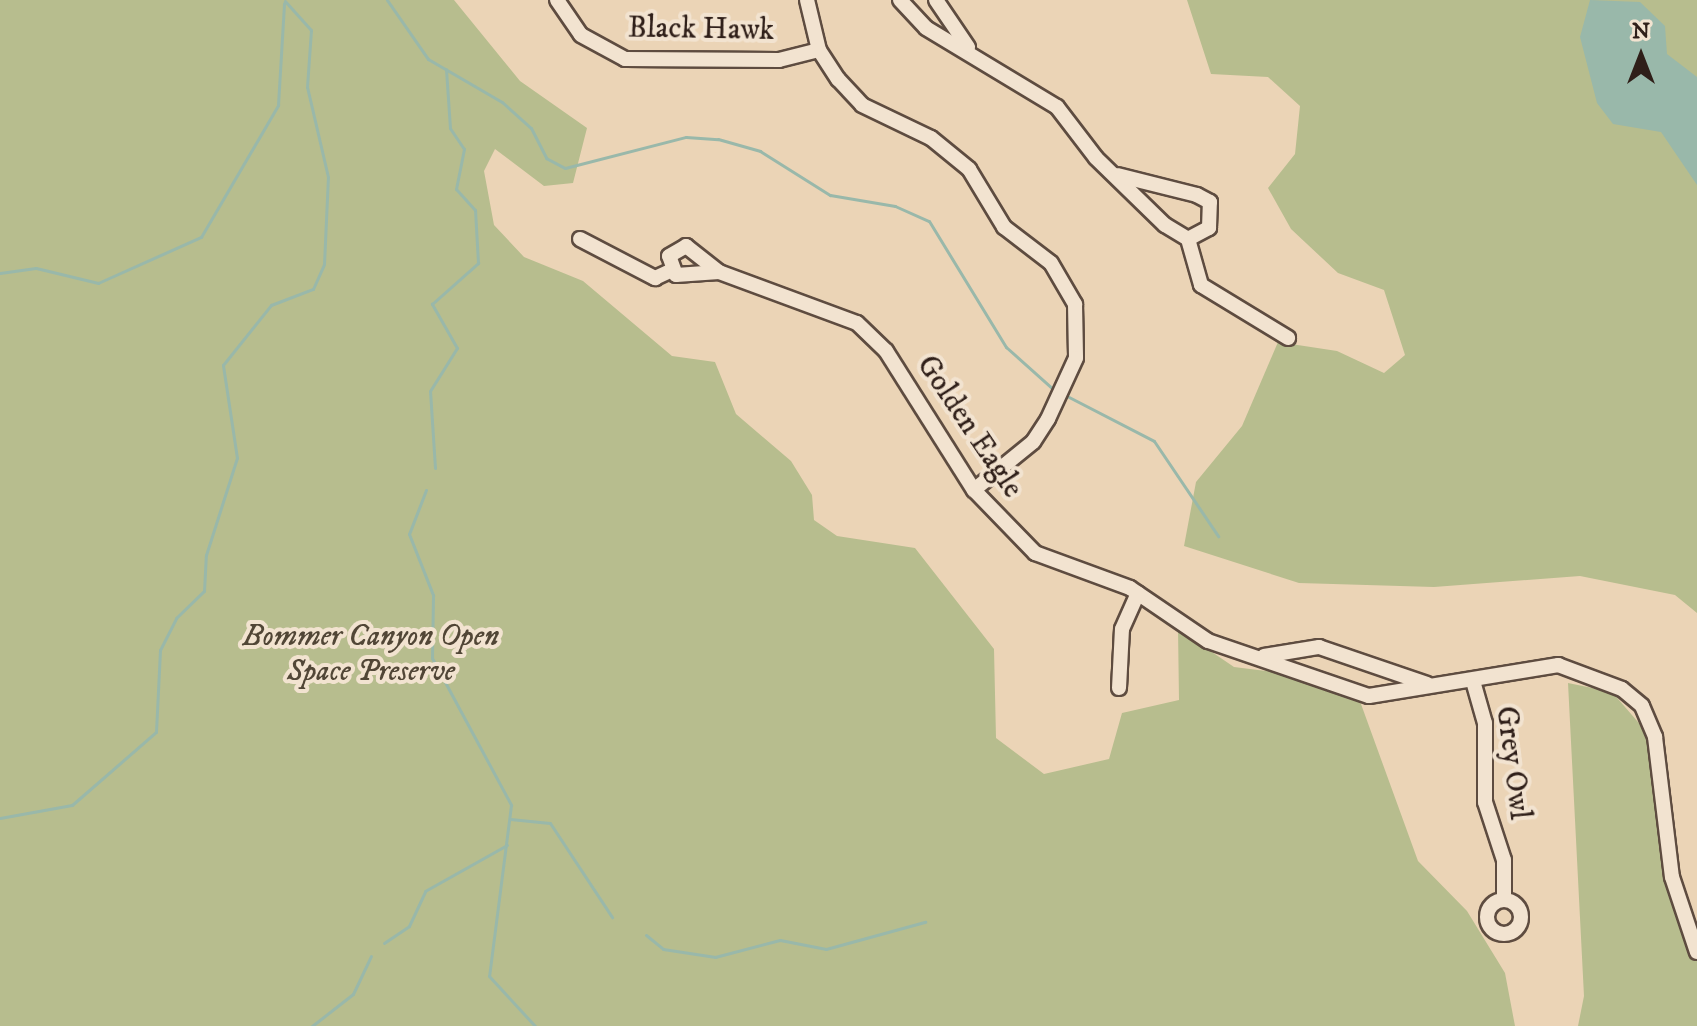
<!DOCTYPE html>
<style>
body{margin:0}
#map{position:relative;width:1697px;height:1026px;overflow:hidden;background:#ebd4b6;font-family:"IM FELL DW Pica",serif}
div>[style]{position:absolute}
.green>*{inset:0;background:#b7bd8e}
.water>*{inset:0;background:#99b8aa}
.stream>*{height:3px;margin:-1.5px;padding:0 1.5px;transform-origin:1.5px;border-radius:1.5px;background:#99b8aa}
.roads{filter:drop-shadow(2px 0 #5e4c40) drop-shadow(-2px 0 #5e4c40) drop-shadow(0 2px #5e4c40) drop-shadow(0 -2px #5e4c40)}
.minor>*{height:14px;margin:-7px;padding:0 7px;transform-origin:7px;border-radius:7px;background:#f2e3d0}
.minor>.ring{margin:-7px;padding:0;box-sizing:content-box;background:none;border:14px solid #f2e3d0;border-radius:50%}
span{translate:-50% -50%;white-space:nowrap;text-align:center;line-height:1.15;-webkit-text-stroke:8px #f2e3d0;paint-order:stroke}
.street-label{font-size:30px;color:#2f1f19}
.park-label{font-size:30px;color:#514636;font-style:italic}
.north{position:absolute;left:1601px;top:16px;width:80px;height:80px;-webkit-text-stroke:6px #f2e3d0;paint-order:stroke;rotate:0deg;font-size:22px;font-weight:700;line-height:32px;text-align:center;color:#2f1f19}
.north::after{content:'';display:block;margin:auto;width:28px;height:36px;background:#2f1f19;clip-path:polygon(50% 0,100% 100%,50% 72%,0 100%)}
</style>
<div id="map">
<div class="green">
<div style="clip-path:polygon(0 0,454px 0,520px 81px,587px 128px,573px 183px,544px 186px,495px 149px,484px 171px,494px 225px,524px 257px,583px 281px,672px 356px,715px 362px,736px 414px,791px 461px,812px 495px,814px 520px,837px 536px,915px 548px,994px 649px,996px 738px,1044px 774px,1109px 759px,1122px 713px,1179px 700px,1178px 629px,1234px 667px,1353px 682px,1418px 861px,1467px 911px,1505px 973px,1515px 1026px,0 1026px)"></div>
<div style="clip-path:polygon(1187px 0,1697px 0,1697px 613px,1675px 595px,1580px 576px,1434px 587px,1299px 583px,1184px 546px,1196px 482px,1242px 426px,1278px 342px,1337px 351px,1384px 373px,1405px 355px,1384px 290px,1338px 273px,1291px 229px,1268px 188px,1295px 154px,1300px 106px,1268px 77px,1211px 74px)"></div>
<div style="clip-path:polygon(1568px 683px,1612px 692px,1651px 737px,1663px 833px,1697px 953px,1697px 1026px,1578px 1026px,1584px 996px)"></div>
</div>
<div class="water">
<div style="clip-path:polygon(1590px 0,1640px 2px,1665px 26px,1667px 54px,1697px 77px,1697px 185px,1661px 132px,1613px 124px,1597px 103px,1580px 37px)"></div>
</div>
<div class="stream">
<div style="left:387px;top:0;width:72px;rotate:55.2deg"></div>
<div style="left:428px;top:59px;width:86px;rotate:30.2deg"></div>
<div style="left:502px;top:102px;width:39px;rotate:42deg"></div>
<div style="left:531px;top:128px;width:34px;rotate:63deg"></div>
<div style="left:546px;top:158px;width:21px;rotate:28deg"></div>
<div style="left:565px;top:168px;width:125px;rotate:-14.4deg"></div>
<div style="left:686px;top:137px;width:32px;rotate:4deg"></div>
<div style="left:718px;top:139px;width:44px;rotate:15.9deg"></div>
<div style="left:760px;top:151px;width:83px;rotate:32.2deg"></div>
<div style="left:830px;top:195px;width:66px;rotate:9.6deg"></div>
<div style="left:895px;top:206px;width:37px;rotate:24deg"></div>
<div style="left:929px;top:221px;width:148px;rotate:58.6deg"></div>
<div style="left:1006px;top:347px;width:64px;rotate:41.9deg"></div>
<div style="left:0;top:273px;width:36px;rotate:-8deg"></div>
<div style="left:36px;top:268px;width:64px;rotate:13.6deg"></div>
<div style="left:98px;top:283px;width:113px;rotate:-24.1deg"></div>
<div style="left:201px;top:237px;width:153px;rotate:-59.7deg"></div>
<div style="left:278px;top:105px;width:102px;rotate:-86.6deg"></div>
<div style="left:1065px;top:395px;width:100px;rotate:27.3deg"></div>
<div style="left:1154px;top:441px;width:115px;rotate:56deg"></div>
<div style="left:435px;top:468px;width:77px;rotate:-93.7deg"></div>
<div style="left:430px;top:391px;width:51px;rotate:-57.9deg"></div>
<div style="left:457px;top:348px;width:51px;rotate:-119.6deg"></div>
<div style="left:432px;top:304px;width:62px;rotate:-41.7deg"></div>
<div style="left:478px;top:263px;width:53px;rotate:-93.2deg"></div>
<div style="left:475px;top:210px;width:28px;rotate:-132deg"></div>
<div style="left:456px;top:189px;width:41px;rotate:-78.7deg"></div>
<div style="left:464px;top:149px;width:25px;rotate:-124deg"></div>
<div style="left:450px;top:128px;width:59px;rotate:-93.9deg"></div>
<div style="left:426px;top:490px;width:47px;rotate:111.1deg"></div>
<div style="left:409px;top:534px;width:66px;rotate:68.5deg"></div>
<div style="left:433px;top:595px;width:63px;rotate:90.9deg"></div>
<div style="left:432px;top:658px;width:167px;rotate:61.7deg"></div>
<div style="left:511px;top:805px;width:172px;rotate:97.3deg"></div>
<div style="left:489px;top:976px;width:68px;rotate:47.4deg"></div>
<div style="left:0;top:818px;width:73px;rotate:-10.2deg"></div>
<div style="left:72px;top:805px;width:111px;rotate:-41deg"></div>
<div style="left:156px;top:732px;width:82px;rotate:-87.2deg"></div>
<div style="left:160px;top:650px;width:36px;rotate:-63deg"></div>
<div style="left:176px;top:618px;width:39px;rotate:-44deg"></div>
<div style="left:204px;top:591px;width:36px;rotate:-87deg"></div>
<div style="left:206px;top:555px;width:102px;rotate:-72.3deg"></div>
<div style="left:237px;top:458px;width:94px;rotate:-98.6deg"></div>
<div style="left:223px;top:365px;width:77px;rotate:-51.3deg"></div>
<div style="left:271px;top:305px;width:45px;rotate:-20.9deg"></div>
<div style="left:313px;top:289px;width:27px;rotate:-66deg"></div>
<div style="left:324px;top:264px;width:87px;rotate:-87.4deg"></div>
<div style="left:328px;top:177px;width:92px;rotate:-103.1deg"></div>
<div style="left:307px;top:87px;width:57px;rotate:-86deg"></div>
<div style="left:311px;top:30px;width:39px;rotate:-132deg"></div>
<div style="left:510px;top:819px;width:40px;rotate:5.7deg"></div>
<div style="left:550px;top:823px;width:113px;rotate:56.6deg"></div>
<div style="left:646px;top:935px;width:22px;rotate:39deg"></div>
<div style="left:663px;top:949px;width:53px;rotate:8.7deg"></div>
<div style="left:715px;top:957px;width:67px;rotate:-14.7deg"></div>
<div style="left:780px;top:940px;width:47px;rotate:11.1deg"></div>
<div style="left:826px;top:949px;width:103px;rotate:-15.3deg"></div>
<div style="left:384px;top:943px;width:30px;rotate:-34deg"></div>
<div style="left:409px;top:926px;width:38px;rotate:-65deg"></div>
<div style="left:425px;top:891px;width:94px;rotate:-29.3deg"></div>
<div style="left:312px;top:1026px;width:52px;rotate:-38deg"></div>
<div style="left:353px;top:994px;width:42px;rotate:-64.7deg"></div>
</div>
<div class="roads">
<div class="minor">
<div style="left:557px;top:0;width:42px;rotate:55.6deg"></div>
<div style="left:581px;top:35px;width:50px;rotate:28.6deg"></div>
<div style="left:625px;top:59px;width:154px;rotate:0.4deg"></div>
<div style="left:779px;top:60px;width:41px;rotate:-14deg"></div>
<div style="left:807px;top:0;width:51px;rotate:76.5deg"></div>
<div style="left:819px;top:50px;width:35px;rotate:57deg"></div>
<div style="left:838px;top:79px;width:35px;rotate:47deg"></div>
<div style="left:862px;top:105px;width:76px;rotate:25.6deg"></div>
<div style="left:931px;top:138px;width:49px;rotate:39.2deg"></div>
<div style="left:969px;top:169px;width:68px;rotate:58.9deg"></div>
<div style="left:1004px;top:227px;width:59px;rotate:37.5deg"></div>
<div style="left:1051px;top:263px;width:48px;rotate:59.7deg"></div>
<div style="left:1075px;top:304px;width:54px;rotate:88.9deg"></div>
<div style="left:1076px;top:358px;width:67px;rotate:114.7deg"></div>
<div style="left:1048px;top:419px;width:27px;rotate:123deg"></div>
<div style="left:1033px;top:442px;width:76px;rotate:140.9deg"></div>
<div style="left:900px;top:0;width:38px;rotate:47deg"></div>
<div style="left:926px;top:28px;width:153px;rotate:31.1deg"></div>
<div style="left:1057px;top:107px;width:64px;rotate:52.6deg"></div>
<div style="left:1096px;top:158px;width:96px;rotate:44.2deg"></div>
<div style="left:1165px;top:225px;width:27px;rotate:31deg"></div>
<div style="left:1188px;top:239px;width:24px;rotate:-28deg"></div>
<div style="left:1209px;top:228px;width:26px;rotate:-88deg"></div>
<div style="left:1210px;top:202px;width:15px;rotate:-152deg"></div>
<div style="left:1197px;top:195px;width:82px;rotate:-166deg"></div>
<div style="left:936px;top:0;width:57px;rotate:55.8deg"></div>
<div style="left:580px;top:239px;width:85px;rotate:27.5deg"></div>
<div style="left:655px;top:278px;width:19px;rotate:-25deg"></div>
<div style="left:1188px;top:239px;width:48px;rotate:74.2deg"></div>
<div style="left:1201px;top:285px;width:102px;rotate:31.3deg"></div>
<div style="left:719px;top:272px;width:43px;rotate:176deg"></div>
<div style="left:676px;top:275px;width:20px;rotate:-110deg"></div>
<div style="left:669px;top:256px;width:20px;rotate:-30deg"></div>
<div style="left:686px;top:246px;width:42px;rotate:38.2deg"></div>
<div style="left:719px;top:272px;width:147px;rotate:20.3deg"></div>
<div style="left:857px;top:323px;width:40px;rotate:44deg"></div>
<div style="left:886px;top:351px;width:165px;rotate:57.7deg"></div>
<div style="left:974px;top:490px;width:88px;rotate:45.9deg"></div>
<div style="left:1035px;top:553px;width:101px;rotate:20.2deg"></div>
<div style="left:1130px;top:588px;width:94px;rotate:34.2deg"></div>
<div style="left:1208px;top:641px;width:170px;rotate:18.9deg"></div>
<div style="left:1369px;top:696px;width:192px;rotate:-9.3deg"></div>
<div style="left:1558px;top:665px;width:68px;rotate:20.6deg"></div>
<div style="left:1622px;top:689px;width:26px;rotate:40deg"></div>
<div style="left:1642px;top:706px;width:34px;rotate:67deg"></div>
<div style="left:1655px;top:737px;width:141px;rotate:83.1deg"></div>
<div style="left:1672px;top:877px;width:79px;rotate:71.6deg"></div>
<div style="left:1264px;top:656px;width:56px;rotate:-9.3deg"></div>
<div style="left:1319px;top:647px;width:114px;rotate:18.9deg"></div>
<div style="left:1473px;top:681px;width:44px;rotate:74.1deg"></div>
<div style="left:1485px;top:723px;width:79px;rotate:90deg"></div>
<div style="left:1485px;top:802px;width:61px;rotate:71.9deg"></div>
<div style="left:1504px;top:860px;width:39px;rotate:90deg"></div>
<div style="left:1119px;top:688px;width:59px;rotate:-87.1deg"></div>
<div style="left:1122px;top:629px;width:39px;rotate:-66deg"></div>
<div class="ring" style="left:1487px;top:900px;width:20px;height:20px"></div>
</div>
</div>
<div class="street-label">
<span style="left:701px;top:30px;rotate:1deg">Black Hawk</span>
<span style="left:969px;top:427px;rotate:56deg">Golden Eagle</span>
<span style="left:1512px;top:763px;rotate:83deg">Grey Owl</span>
</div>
<div class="park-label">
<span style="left:371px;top:654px">Bommer Canyon Open<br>Space Preserve</span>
</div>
<div class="north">N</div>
</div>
